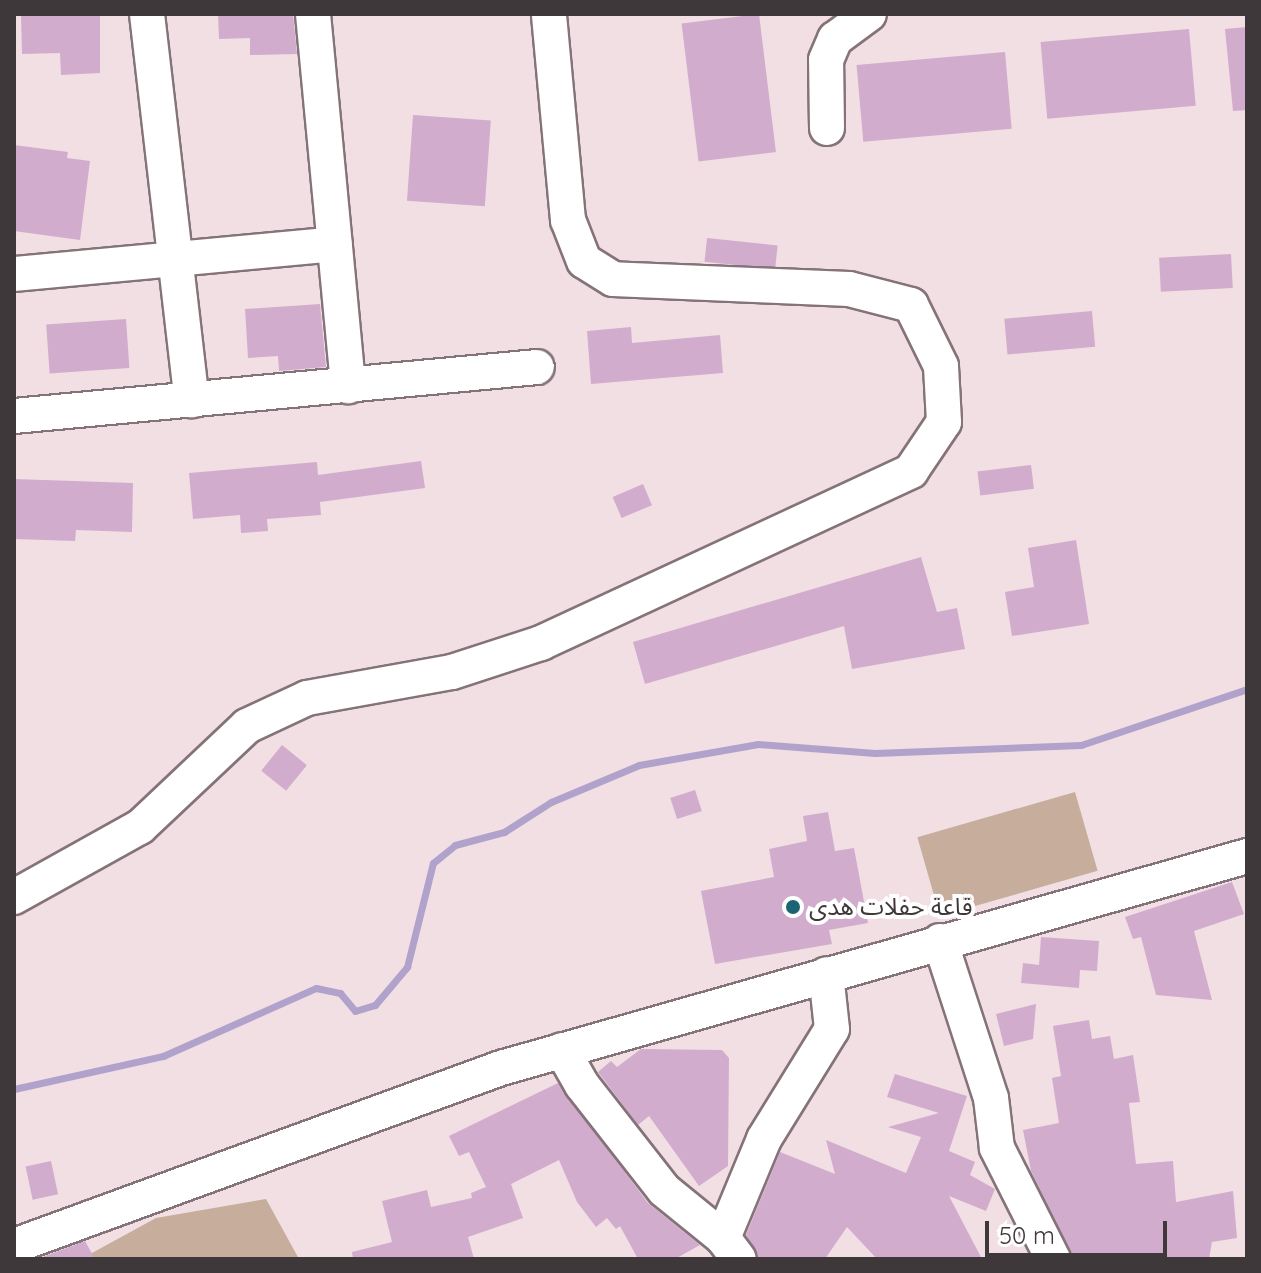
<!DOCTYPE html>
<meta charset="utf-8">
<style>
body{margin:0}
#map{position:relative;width:1261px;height:1273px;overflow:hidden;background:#f1dfe4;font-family:Quicksand,"Noto Sans Arabic",sans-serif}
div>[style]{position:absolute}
.green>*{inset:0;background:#c6ad9c;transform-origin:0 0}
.stream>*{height:7px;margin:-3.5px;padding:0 3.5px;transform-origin:3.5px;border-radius:3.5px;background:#b1a2cc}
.building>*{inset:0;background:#d2accd;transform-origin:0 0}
.roads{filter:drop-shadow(2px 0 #847378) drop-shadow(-2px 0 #847378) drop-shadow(0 2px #847378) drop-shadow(0 -2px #847378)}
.minor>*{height:34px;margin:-17px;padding:0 17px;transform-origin:17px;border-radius:17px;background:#fff}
.dots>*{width:22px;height:22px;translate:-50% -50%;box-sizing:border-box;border:4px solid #fff;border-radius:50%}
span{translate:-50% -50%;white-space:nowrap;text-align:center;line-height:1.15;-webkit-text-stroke:8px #fff;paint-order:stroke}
.poi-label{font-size:24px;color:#3f383a}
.left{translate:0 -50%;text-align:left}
.frame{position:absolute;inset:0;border:16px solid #3f383a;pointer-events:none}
.scale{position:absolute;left:985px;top:1221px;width:182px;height:36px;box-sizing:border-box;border:4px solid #3f383a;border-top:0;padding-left:10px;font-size:24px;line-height:28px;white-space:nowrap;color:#3f383a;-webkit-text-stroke:6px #fff;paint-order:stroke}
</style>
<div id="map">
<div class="green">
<div style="left:1075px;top:792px;width:82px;height:164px;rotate:74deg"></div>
<div style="clip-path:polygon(266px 1199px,299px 1259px,81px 1259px,156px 1218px)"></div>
</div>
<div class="stream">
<div style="left:14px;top:1089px;width:153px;rotate:-12.5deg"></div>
<div style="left:163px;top:1056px;width:167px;rotate:-24deg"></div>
<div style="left:316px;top:988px;width:25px;rotate:12deg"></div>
<div style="left:340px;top:993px;width:23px;rotate:50deg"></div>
<div style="left:355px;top:1011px;width:21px;rotate:-17deg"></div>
<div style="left:375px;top:1005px;width:50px;rotate:-49.9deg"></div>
<div style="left:407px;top:967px;width:107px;rotate:-76deg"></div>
<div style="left:433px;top:863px;width:28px;rotate:-39deg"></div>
<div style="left:455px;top:845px;width:51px;rotate:-14.9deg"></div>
<div style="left:504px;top:832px;width:56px;rotate:-32.6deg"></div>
<div style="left:551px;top:802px;width:95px;rotate:-22.8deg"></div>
<div style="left:639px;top:765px;width:121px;rotate:-10deg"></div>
<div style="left:758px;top:744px;width:117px;rotate:4.4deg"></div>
<div style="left:875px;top:753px;width:206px;rotate:-2.2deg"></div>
<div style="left:1081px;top:745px;width:175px;rotate:-18.6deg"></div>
</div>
<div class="building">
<div style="clip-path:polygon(21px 14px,100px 14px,100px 73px,61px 75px,60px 53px,22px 54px)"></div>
<div style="clip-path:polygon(218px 14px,293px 14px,297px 54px,250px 55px,250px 38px,219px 39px)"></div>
<div style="left:759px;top:14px;width:139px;height:78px;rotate:83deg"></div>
<div style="clip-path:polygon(1247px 27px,1247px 110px,1233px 111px,1225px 29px)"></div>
<div style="left:1189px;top:29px;width:77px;height:149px;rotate:85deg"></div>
<div style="left:1005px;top:52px;width:77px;height:149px;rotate:85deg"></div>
<div style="left:413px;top:115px;width:78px;height:86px;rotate:4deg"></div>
<div style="clip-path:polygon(14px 145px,68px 152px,67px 158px,90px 161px,80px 240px,14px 231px)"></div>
<div style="left:707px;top:238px;width:71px;height:24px;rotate:6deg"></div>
<div style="left:1231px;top:254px;width:34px;height:72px;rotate:87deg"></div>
<div style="clip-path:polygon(320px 304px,326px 367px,279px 371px,278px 356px,248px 358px,245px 309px)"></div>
<div style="left:1092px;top:311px;width:36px;height:88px;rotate:85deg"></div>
<div style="left:126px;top:319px;width:49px;height:80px;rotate:86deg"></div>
<div style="clip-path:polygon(631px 327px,632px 343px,720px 335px,723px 373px,591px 384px,587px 331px)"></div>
<div style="clip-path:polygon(421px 461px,425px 488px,320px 502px,321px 515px,267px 519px,268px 531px,241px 533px,240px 515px,193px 519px,189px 473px,317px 462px,318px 475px)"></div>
<div style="left:1031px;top:465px;width:24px;height:54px;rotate:83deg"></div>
<div style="clip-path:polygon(14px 479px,133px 483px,132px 532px,76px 530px,75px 541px,14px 539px)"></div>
<div style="left:643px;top:484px;width:23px;height:33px;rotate:67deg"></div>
<div style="clip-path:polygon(1076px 540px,1089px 624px,1012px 636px,1005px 592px,1034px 587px,1028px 548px)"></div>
<div style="clip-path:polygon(921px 557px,937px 612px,957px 608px,965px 649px,852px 669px,844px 626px,645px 684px,633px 642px)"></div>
<div style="left:282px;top:745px;width:32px;height:33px;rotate:39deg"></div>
<div style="left:695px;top:790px;width:22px;height:26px;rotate:72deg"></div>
<div style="clip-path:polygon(828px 812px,835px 851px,854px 848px,868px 923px,829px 930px,832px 944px,715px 964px,701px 891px,774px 877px,769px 849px,807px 841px,803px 816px)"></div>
<div style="clip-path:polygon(1232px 882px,1244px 914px,1194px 931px,1212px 1000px,1156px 995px,1141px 937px,1133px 939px,1125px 917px)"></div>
<div style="clip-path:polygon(1041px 937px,1099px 941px,1097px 971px,1080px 970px,1079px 988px,1021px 983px,1023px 963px,1039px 965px)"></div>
<div style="clip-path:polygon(1036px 1004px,1033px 1039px,1004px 1046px,996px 1014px)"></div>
<div style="clip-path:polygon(1089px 1020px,1092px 1039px,1110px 1036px,1114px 1059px,1133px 1055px,1140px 1102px,1129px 1103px,1136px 1164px,1173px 1161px,1176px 1202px,1233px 1191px,1237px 1238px,1212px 1242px,1209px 1259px,1072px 1256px,1031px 1171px,1023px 1130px,1059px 1123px,1052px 1078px,1061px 1076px,1053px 1026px)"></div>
<div style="clip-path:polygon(641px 1049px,722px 1050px,729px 1058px,728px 1166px,699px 1186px,649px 1116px,638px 1125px,598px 1072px,611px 1061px,617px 1067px)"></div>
<div style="clip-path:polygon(895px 1074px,967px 1096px,949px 1151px,975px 1162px,970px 1175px,995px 1189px,986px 1211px,949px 1196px,982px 1259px,877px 1259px,847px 1227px,825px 1259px,759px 1259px,746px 1235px,780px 1152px,835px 1174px,826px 1140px,906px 1173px,921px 1137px,888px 1127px,939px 1113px,887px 1097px)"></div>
<div style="clip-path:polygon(558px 1083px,648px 1203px,700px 1245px,675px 1259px,638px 1259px,620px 1226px,616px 1229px,607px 1218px,596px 1227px,577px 1202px,559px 1160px,511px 1184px,523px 1218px,468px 1237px,474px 1259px,353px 1259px,352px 1252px,392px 1242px,382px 1201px,427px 1190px,431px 1207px,472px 1198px,471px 1193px,486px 1187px,469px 1152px,459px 1156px,449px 1136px)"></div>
<div style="left:51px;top:1161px;width:34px;height:26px;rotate:78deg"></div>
<div style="clip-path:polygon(85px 1241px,95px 1259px,39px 1259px,45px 1256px)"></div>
</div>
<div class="roads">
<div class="minor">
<div style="left:147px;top:14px;width:389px;rotate:83.4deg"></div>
<div style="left:313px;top:14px;width:374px;rotate:84.6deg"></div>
<div style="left:827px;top:128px;width:68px;rotate:-90.8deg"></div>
<div style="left:826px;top:60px;width:23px;rotate:-67deg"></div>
<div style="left:835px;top:39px;width:42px;rotate:-36.3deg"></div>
<div style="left:14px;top:274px;width:322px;rotate:-5.3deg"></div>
<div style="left:14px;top:416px;width:525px;rotate:-5.35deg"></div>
<div style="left:14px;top:897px;width:144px;rotate:-29.1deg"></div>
<div style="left:140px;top:827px;width:147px;rotate:-43.3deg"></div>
<div style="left:247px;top:726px;width:66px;rotate:-25deg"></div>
<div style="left:307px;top:698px;width:147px;rotate:-10.2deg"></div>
<div style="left:452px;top:672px;width:94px;rotate:-18deg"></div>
<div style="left:541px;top:643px;width:408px;rotate:-24.9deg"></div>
<div style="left:911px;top:471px;width:59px;rotate:-56deg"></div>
<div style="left:944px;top:422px;width:56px;rotate:-93.1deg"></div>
<div style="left:941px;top:366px;width:68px;rotate:-116.2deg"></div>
<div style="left:911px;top:305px;width:64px;rotate:-165.5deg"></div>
<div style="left:849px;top:289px;width:236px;rotate:-177.6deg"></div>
<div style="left:613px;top:279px;width:34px;rotate:-148deg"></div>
<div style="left:584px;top:261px;width:44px;rotate:-111.3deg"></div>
<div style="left:568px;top:220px;width:207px;rotate:-95.3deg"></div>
<div style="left:940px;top:941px;width:165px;rotate:72deg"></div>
<div style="left:991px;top:1098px;width:50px;rotate:83.2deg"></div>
<div style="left:997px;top:1148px;width:124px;rotate:63.2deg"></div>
<div style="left:562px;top:1050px;width:40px;rotate:60.3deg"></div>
<div style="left:582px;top:1085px;width:133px;rotate:52deg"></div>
<div style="left:664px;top:1190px;width:76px;rotate:39.1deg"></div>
<div style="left:723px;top:1238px;width:26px;rotate:53deg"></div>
<div style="left:723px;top:1238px;width:107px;rotate:-67.5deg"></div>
<div style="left:764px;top:1139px;width:129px;rotate:-58.3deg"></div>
<div style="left:832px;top:1029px;width:55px;rotate:-96.2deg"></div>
<div style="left:14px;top:1246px;width:519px;rotate:-20.08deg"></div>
<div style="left:501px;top:1068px;width:776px;rotate:-15.86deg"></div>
</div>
</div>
<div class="dots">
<div style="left:793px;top:907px;background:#1c6473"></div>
</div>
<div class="poi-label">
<span class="left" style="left:809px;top:907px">قاعة حفلات هدى</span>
</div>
<div class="frame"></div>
<div class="scale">50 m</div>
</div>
